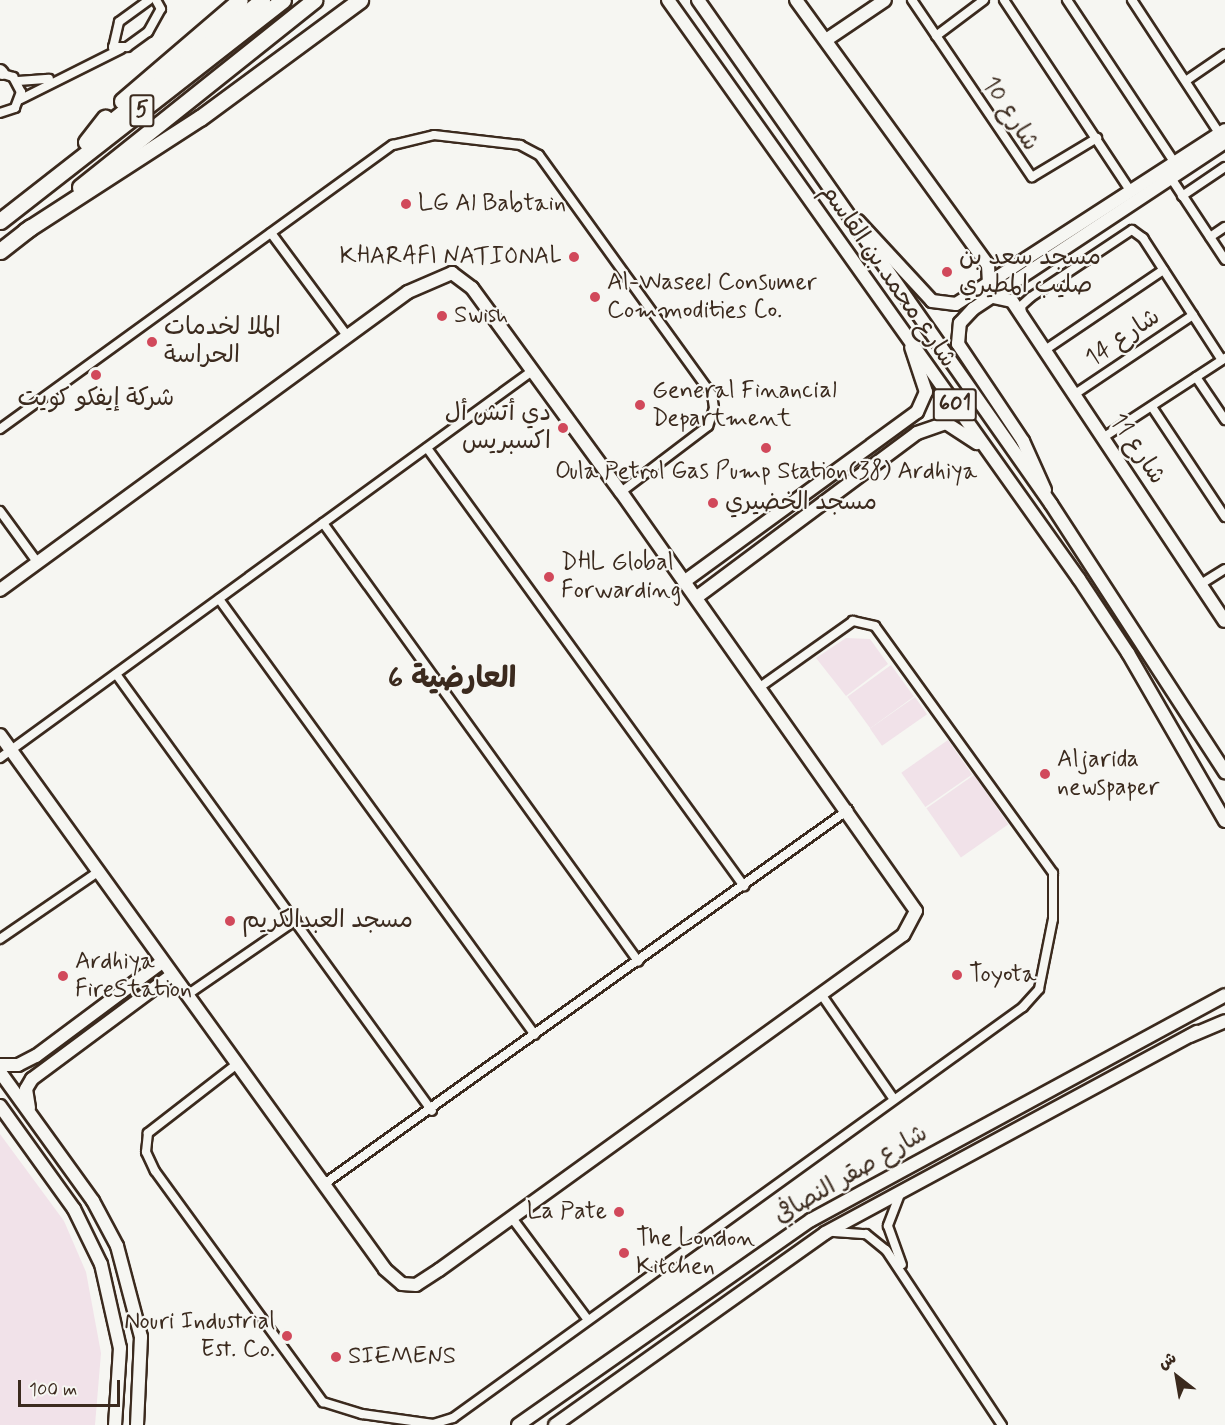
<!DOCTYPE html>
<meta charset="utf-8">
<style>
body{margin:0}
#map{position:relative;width:1225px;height:1425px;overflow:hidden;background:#f6f6f2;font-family:Mynerve,"Playpen Sans Arabic",sans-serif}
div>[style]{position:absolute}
.built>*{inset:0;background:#f1e2e9;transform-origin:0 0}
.roads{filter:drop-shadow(2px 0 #3b2a1e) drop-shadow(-2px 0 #3b2a1e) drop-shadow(0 2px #3b2a1e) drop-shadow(0 -2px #3b2a1e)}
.street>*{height:8px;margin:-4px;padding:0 4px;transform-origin:4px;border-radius:4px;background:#f6f6f2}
.secondary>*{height:12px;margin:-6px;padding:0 6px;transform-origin:6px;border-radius:6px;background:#f6f6f2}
.primary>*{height:12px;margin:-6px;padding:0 6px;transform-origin:6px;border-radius:6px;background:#f6f6f2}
.highway>*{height:15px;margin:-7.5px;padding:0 7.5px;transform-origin:7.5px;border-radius:7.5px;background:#f6f6f2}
.dots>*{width:16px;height:16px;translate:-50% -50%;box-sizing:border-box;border:3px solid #f6f6f2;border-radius:50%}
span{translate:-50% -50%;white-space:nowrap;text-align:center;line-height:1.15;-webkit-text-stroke:4.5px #f6f6f2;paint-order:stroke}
.shield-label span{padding:2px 4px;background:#f6f6f2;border:2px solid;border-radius:4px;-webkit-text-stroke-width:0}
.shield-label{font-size:22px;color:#3b2a1e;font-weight:700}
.street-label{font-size:24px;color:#3b2a1e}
.poi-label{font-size:24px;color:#3b2a1e}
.left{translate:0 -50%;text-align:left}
.right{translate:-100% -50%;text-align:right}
.district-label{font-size:30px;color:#3b2a1e;font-weight:700}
.north{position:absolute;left:1147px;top:1347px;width:60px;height:60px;-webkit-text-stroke:4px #f6f6f2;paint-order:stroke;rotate:329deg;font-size:16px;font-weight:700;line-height:24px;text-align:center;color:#3b2a1e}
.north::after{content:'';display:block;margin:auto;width:21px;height:27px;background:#3b2a1e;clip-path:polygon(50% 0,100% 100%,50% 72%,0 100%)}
.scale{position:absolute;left:18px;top:1380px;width:102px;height:27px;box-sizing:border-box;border:3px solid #3b2a1e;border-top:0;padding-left:8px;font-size:18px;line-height:21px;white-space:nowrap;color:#3b2a1e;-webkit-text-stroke:4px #f6f6f2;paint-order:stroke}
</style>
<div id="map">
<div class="built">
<div style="clip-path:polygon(846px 638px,870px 639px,888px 664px,846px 696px,816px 658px)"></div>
<div style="left:891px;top:665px;width:39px;height:54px;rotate:54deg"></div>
<div style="left:915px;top:697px;width:21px;height:55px;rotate:55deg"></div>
<div style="left:948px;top:740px;width:42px;height:57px;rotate:55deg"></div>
<div style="left:974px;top:775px;width:60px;height:58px;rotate:55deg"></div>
<div style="clip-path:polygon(0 1134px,64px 1221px,86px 1272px,101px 1353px,95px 1425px,0 1425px)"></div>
</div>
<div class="roads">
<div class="street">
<div style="left:149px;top:0;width:37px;rotate:144deg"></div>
<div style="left:119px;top:22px;width:26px;rotate:103deg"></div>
<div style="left:113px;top:47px;width:14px"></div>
<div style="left:127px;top:47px;width:26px;rotate:-36deg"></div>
<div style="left:148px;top:32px;width:26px;rotate:-61deg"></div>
<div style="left:161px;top:9px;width:10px;rotate:-119deg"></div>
<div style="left:912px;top:0;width:214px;rotate:55.9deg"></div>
<div style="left:1032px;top:177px;width:76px;rotate:-31deg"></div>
<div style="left:1004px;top:0;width:230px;rotate:56.5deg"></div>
<div style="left:1067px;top:0;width:196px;rotate:56.5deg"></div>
<div style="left:1132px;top:0;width:159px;rotate:56.8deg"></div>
<div style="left:936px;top:36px;width:60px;rotate:-36.9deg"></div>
<div style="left:0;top:73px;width:14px;rotate:17deg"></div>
<div style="left:13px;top:77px;width:17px;rotate:62deg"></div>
<div style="left:21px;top:92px;width:17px;rotate:111deg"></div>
<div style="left:15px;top:108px;width:16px;rotate:162deg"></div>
<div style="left:1187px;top:80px;width:46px;rotate:-34.4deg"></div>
<div style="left:18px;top:81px;width:31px;rotate:-4deg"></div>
<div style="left:21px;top:99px;width:112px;rotate:-26.6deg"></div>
<div style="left:1171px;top:178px;width:98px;rotate:56.6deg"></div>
<div style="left:1182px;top:196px;width:52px;rotate:-34deg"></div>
<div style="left:271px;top:233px;width:129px;rotate:53.5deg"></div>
<div style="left:1210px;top:237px;width:18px;rotate:-34deg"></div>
<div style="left:1022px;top:315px;width:9px;rotate:-96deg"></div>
<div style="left:1021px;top:306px;width:13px;rotate:-42deg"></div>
<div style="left:1031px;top:297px;width:121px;rotate:-33.6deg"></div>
<div style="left:1132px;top:230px;width:14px;rotate:36deg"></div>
<div style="left:1143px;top:238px;width:145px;rotate:57.1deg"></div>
<div style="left:1045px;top:350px;width:143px;rotate:-34.1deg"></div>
<div style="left:1196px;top:377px;width:52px;rotate:56deg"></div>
<div style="left:1075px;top:394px;width:142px;rotate:-33.8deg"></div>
<div style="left:1152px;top:407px;width:132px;rotate:56.4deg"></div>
<div style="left:0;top:429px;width:485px;rotate:-35.9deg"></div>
<div style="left:393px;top:145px;width:42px;rotate:-13.7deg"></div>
<div style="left:434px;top:135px;width:87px;rotate:6.6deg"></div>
<div style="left:520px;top:145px;width:21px;rotate:28deg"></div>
<div style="left:539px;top:155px;width:296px;rotate:54.2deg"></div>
<div style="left:712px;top:395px;width:13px;rotate:81deg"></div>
<div style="left:714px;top:408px;width:19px;rotate:108deg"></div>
<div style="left:708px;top:426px;width:109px;rotate:142.8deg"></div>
<div style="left:1104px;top:437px;width:145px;rotate:-33.1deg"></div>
<div style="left:427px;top:448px;width:541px;rotate:54.11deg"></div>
<div style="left:0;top:511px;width:63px;rotate:54deg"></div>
<div style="left:323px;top:523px;width:540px;rotate:54.28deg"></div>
<div style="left:1201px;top:584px;width:28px;rotate:-32deg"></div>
<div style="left:219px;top:599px;width:538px;rotate:54.07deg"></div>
<div style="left:116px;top:674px;width:539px;rotate:54.13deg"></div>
<div style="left:0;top:758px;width:658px;rotate:-36.03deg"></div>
<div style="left:0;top:939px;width:119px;rotate:-34.4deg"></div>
<div style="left:821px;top:994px;width:126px;rotate:55.3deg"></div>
<div style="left:187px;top:995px;width:132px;rotate:-34.5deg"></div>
<div style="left:237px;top:1064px;width:113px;rotate:142.2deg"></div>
<div style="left:148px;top:1133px;width:19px;rotate:96deg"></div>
<div style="left:146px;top:1152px;width:21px;rotate:65deg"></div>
<div style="left:155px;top:1171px;width:286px;rotate:54deg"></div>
<div style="left:323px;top:1402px;width:41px;rotate:17.1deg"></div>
<div style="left:362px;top:1414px;width:72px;rotate:8deg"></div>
<div style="left:433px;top:1424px;width:21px;rotate:-17deg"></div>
<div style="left:453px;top:1418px;width:703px;rotate:-35.79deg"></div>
<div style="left:1023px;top:1007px;width:24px;rotate:-48deg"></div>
<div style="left:1039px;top:989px;width:71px;rotate:-78.7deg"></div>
<div style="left:1053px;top:919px;width:46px;rotate:-90deg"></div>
<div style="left:1053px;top:873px;width:304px;rotate:-125.8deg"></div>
<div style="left:875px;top:626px;width:23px;rotate:-167deg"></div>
<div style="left:853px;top:621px;width:114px;rotate:144.6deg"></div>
<div style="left:324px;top:1184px;width:644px;rotate:-35.52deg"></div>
<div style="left:900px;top:1194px;width:34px;rotate:111deg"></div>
<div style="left:888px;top:1226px;width:41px;rotate:70.3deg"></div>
<div style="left:512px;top:1218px;width:127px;rotate:53.3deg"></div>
<div style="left:834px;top:1232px;width:32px;rotate:4deg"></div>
<div style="left:866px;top:1234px;width:26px;rotate:39deg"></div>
<div style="left:886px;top:1250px;width:210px;rotate:56.5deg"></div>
</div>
<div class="secondary">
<div style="left:796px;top:0;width:327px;rotate:54.1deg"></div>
<div style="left:988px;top:265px;width:18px;rotate:87deg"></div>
<div style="left:826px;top:40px;width:71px;rotate:-34.1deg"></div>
<div style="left:0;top:71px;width:3px;rotate:45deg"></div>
<div style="left:858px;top:221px;width:109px;rotate:47.2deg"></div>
<div style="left:932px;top:301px;width:24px;rotate:7deg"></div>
<div style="left:956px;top:304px;width:320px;rotate:-32.9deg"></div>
<div style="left:993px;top:297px;width:19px;rotate:12deg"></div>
<div style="left:1012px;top:301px;width:384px;rotate:56.4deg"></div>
<div style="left:1045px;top:490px;width:54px;rotate:-114.2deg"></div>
<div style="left:1023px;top:441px;width:117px;rotate:-123.8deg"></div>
<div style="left:958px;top:344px;width:21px;rotate:-85deg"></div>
<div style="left:960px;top:323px;width:19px;rotate:-47deg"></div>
<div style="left:973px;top:309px;width:302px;rotate:-33.5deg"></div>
<div style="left:685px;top:581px;width:287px;rotate:-36.1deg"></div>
<div style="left:917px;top:412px;width:22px;rotate:-66deg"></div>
<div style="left:926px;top:392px;width:47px;rotate:-108.4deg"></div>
<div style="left:0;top:590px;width:505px;rotate:-36.14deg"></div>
<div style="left:408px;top:292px;width:48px;rotate:-23.4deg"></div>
<div style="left:452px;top:273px;width:25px;rotate:37deg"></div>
<div style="left:472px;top:288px;width:253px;rotate:53.9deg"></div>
<div style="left:621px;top:492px;width:512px;rotate:54.85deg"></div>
<div style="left:916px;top:911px;width:27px;rotate:118deg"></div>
<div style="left:903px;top:935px;width:572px;rotate:144.17deg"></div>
<div style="left:439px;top:1270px;width:27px;rotate:147deg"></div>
<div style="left:416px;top:1285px;width:14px;rotate:-176deg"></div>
<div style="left:402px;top:1284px;width:23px;rotate:-139deg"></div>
<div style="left:385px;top:1269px;width:658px;rotate:-125.79deg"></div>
<div style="left:697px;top:597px;width:274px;rotate:-36.7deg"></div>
<div style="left:917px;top:433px;width:31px;rotate:-19deg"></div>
<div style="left:946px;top:423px;width:37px;rotate:33deg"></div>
<div style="left:0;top:1065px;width:18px"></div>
<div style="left:18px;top:1065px;width:20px;rotate:-27deg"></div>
<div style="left:36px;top:1056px;width:157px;rotate:-36.7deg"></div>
<div style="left:0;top:1072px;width:159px;rotate:54.2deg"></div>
<div style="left:93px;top:1201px;width:51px;rotate:61.9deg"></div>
<div style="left:117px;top:1246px;width:94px;rotate:75.2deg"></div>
<div style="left:141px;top:1337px;width:88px;rotate:92.6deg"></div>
<div style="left:0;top:1106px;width:127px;rotate:54.3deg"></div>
<div style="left:74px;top:1209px;width:61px;rotate:63.9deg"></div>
<div style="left:101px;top:1264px;width:86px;rotate:77.3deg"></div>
<div style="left:120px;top:1348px;width:77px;rotate:93.7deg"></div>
<div style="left:29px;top:1108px;width:19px;rotate:-99deg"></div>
<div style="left:26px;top:1089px;width:12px;rotate:-59deg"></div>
<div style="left:32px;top:1079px;width:174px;rotate:-36.6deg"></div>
<div style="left:518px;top:1425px;width:358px;rotate:-35deg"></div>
<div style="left:811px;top:1220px;width:471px;rotate:-28.5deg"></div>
<div style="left:555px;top:1425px;width:331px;rotate:-35.4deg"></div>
<div style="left:825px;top:1233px;width:423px;rotate:-28.4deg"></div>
</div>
<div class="primary">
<div style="left:668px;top:0;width:710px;rotate:54.63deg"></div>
<div style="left:1079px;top:579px;width:89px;rotate:56.5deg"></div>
<div style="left:1128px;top:653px;width:194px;rotate:60deg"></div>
<div style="left:698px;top:0;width:615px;rotate:54.99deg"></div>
<div style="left:1051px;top:504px;width:320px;rotate:57deg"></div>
<div style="left:1190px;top:1036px;width:38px;rotate:-23deg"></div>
</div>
<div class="highway">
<div style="left:122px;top:101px;width:155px;rotate:-40.6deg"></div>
<div style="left:101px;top:130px;width:207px;rotate:-38.9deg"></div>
<div style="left:86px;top:142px;width:31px;rotate:-52deg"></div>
<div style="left:80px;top:187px;width:300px;rotate:-38.6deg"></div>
<div style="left:0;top:221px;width:359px;rotate:-38deg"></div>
<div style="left:25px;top:231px;width:208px;rotate:-32.9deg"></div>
<div style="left:200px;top:118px;width:199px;rotate:-36.4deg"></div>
<div style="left:0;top:251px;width:39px;rotate:-38deg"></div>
</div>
</div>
<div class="dots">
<div style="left:406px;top:204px;background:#d1495b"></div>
<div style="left:574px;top:257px;background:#d1495b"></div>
<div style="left:947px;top:272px;background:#d1495b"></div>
<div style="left:595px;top:297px;background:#d1495b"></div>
<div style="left:442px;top:316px;background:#d1495b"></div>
<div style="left:152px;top:342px;background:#d1495b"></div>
<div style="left:96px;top:375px;background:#d1495b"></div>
<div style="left:640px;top:405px;background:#d1495b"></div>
<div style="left:563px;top:428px;background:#d1495b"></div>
<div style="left:766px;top:448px;background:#d1495b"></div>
<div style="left:713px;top:503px;background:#d1495b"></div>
<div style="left:549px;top:577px;background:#d1495b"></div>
<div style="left:1045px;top:774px;background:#d1495b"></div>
<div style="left:230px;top:921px;background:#d1495b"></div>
<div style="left:957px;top:975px;background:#d1495b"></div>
<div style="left:63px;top:976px;background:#d1495b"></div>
<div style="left:619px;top:1212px;background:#d1495b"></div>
<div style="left:624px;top:1253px;background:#d1495b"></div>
<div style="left:287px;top:1336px;background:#d1495b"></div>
<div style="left:336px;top:1357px;background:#d1495b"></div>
</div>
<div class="shield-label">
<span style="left:142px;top:111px">5</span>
<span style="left:955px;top:405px">601</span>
</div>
<div class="street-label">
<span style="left:1010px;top:114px;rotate:57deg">شارع 10</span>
<span style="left:888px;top:276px;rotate:55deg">شارع محمد بن القاسم</span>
<span style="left:1123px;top:338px;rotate:-34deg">شارع 14</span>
<span style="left:1137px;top:449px;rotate:56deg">شارع 11</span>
<span style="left:851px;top:1175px;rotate:-30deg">شارع صقر النصافي</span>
</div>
<div class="poi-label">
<span class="left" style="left:418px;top:204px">LG Al Babtain</span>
<span class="right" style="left:562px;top:257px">KHARAFI NATIONAL</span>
<span class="left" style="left:959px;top:272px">مسجد سعد بن<br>صليب المطيري</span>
<span class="left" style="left:607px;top:297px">Al-Waseel Consumer<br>Commodities Co.</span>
<span class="left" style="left:454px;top:316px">Swish</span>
<span class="left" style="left:164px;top:342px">الملا لخدمات<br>الحراسة</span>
<span class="left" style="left:652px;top:405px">General Financial<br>Department</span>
<span style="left:96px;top:399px">شركة إيفكو كويت</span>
<span class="right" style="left:551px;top:428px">دي أتش أل<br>اكسبريس</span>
<span style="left:766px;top:472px">Oula Petrol Gas Pump Station(38) Ardhiya</span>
<span class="left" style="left:725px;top:503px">مسجد الخضيري</span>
<span class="left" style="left:561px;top:577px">DHL Global<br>Forwarding</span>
<span class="left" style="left:1057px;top:774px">Aljarida<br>newspaper</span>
<span class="left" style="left:242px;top:921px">مسجد العبدالكريم</span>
<span class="left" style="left:75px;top:976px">Ardhiya<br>FireStation</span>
<span class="left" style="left:969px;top:975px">Toyota</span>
<span class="right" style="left:607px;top:1212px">La Pate</span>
<span class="left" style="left:636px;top:1253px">The London<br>Kitchen</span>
<span class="right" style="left:275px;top:1336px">Nouri Industrial<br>Est. Co.</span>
<span class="left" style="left:348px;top:1357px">SIEMENS</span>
</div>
<div class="district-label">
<span style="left:452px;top:679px">العارضية 6</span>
</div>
<div class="north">ش</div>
<div class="scale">100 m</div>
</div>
